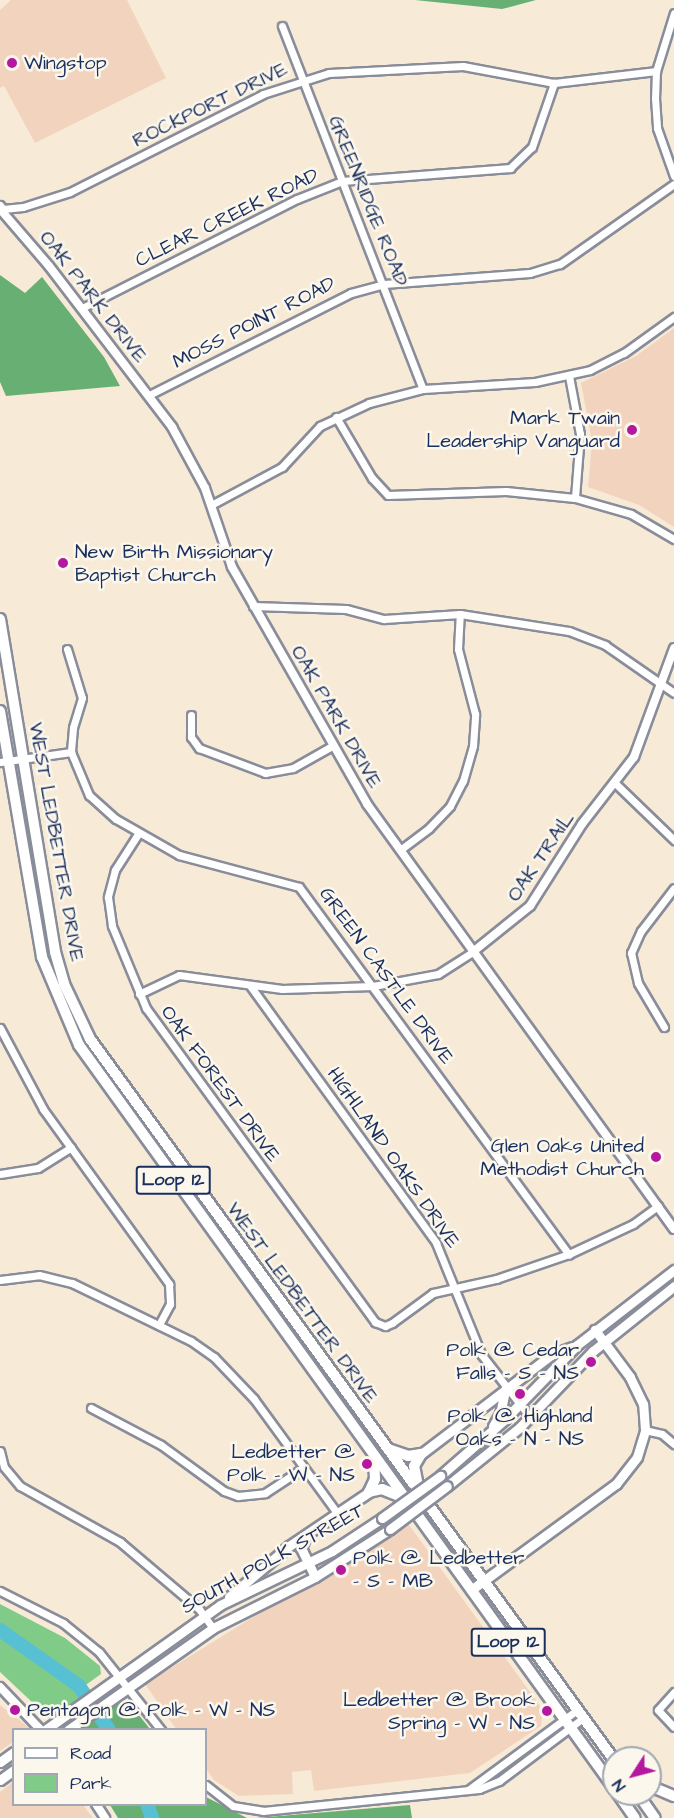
<!DOCTYPE html>
<style>
body{margin:0}
#map{position:relative;width:674px;height:1818px;overflow:hidden;background:#f7ebd7;font-family:"Architects Daughter",sans-serif}
div>[style]{position:absolute}
.built>*{inset:0;background:#f2d4be}
.green>*{inset:0;background:#80cb88}
.forest>*{inset:0;background:#68af74}
.river>*{height:14px;margin:-7px;padding:0 7px;transform-origin:7px;border-radius:7px;background:#57c0d3}
.roads{filter:drop-shadow(2px 0 #898d9a) drop-shadow(-2px 0 #898d9a) drop-shadow(0 2px #898d9a) drop-shadow(0 -2px #898d9a)}
.minor>*{height:7px;margin:-3.5px;padding:0 3.5px;transform-origin:3.5px;border-radius:3.5px;background:#fff}
.tertiary>*{height:8px;margin:-4px;padding:0 4px;transform-origin:4px;border-radius:4px;background:#fff}
.secondary>*{height:9px;margin:-4.5px;padding:0 4.5px;transform-origin:4.5px;border-radius:4.5px;background:#fff}
.primary>*{height:10px;margin:-5px;padding:0 5px;transform-origin:5px;border-radius:5px;background:#fff}
.bridges{filter:drop-shadow(2px 0 #898d9a) drop-shadow(-2px 0 #898d9a) drop-shadow(0 2px #898d9a) drop-shadow(0 -2px #898d9a)}
.secondary-bridge>*{height:9px;margin:-4.5px;padding:0 4.5px;transform-origin:4.5px;border-radius:4.5px;background:#fff}
.dots>*{width:16px;height:16px;translate:-50% -50%;box-sizing:border-box;border:3px solid #fbf7ec;border-radius:50%}
span{translate:-50% -50%;white-space:nowrap;text-align:center;line-height:1.15;-webkit-text-stroke:5px #fbf7ec;paint-order:stroke}
.shield-label span{padding:2px 4px;background:#fbf7ec;border:2px solid;border-radius:4px;-webkit-text-stroke-width:0}
.shield-label{font-size:18px;color:#1b2f5e;font-weight:700}
.poi-label{font-size:20px;color:#1b2f5e}
.left{translate:0 -50%;text-align:left}
.right{translate:-100% -50%;text-align:right}
.street-label{font-size:20px;color:#1b2f5e}
.legend{position:absolute;left:12px;top:1728px;width:195px;height:78px;box-sizing:border-box;background:#fbf7ec;border:2px solid #a1a7b3;margin:0;padding:8px 10px;list-style:none;font-size:18px;color:#1b2f5e}
.legend li{display:flex;align-items:center;gap:12px;height:30px}
.legend b{width:30px;border:2px solid #a1a7b3}
.north{position:absolute;left:602px;top:1746px;width:60px;height:60px;box-sizing:border-box;background:#fbf7ec;border:2px solid #a1a7b3;border-radius:50%;rotate:234deg;font-size:16px;font-weight:700;line-height:24px;text-align:center;color:#1b2f5e}
.north::after{content:'';display:block;margin:auto;width:21px;height:27px;background:#b5179e;clip-path:polygon(50% 0,100% 100%,50% 72%,0 100%)}
</style>
<div id="map">
<div class="built">
<div style="clip-path:polygon(11px 0,127px 0,166px 78px,35px 143px,4px 86px,0 88px,0 10px)"></div>
<div style="clip-path:polygon(674px 328px,674px 527px,639px 505px,588px 487px,592px 442px,581px 383px,636px 356px)"></div>
<div style="clip-path:polygon(407px 1522px,543px 1710px,541px 1726px,470px 1773px,314px 1791px,311px 1770px,292px 1772px,293px 1794px,239px 1796px,214px 1780px,206px 1769px,206px 1730px,176px 1729px,145px 1684px)"></div>
<div style="clip-path:polygon(0 1705px,31px 1729px,14px 1730px,13px 1742px,0 1751px)"></div>
<div style="clip-path:polygon(13px 1782px,14px 1804px,83px 1805px,93px 1818px,0 1818px,0 1792px)"></div>
</div>
<div class="green">
<div style="clip-path:polygon(0 1604px,65px 1638px,100px 1666px,101px 1674px,76px 1692px,82px 1696px,50px 1719px,0 1672px)"></div>
</div>
<div class="forest">
<div style="clip-path:polygon(415px 0,536px 0,502px 9px)"></div>
<div style="clip-path:polygon(0 275px,25px 293px,42px 277px,104px 357px,120px 386px,6px 396px,0 382px)"></div>
<div style="clip-path:polygon(119px 1701px,130px 1704px,150px 1729px,79px 1729px)"></div>
<div style="clip-path:polygon(206px 1797px,247px 1818px,118px 1818px,110px 1805px,206px 1804px)"></div>
<div style="clip-path:polygon(410px 1805px,412px 1818px,256px 1818px)"></div>
</div>
<div class="river">
<div style="left:0;top:1630px;width:97px;rotate:35.3deg"></div>
<div style="left:79px;top:1686px;width:53px;rotate:55.7deg"></div>
<div style="left:147px;top:1804px;width:15px;rotate:70deg"></div>
</div>
<div class="roads">
<div class="minor">
<div style="left:674px;top:13px;width:61px;rotate:107.2deg"></div>
<div style="left:656px;top:71px;width:27px;rotate:92deg"></div>
<div style="left:655px;top:98px;width:30px;rotate:86deg"></div>
<div style="left:657px;top:128px;width:51px;rotate:70.5deg"></div>
<div style="left:282px;top:26px;width:389px;rotate:68.8deg"></div>
<div style="left:0;top:205px;width:5px;rotate:53deg"></div>
<div style="left:3px;top:209px;width:20px;rotate:-6deg"></div>
<div style="left:23px;top:207px;width:49px;rotate:-17.7deg"></div>
<div style="left:70px;top:192px;width:216px;rotate:-26.9deg"></div>
<div style="left:263px;top:94px;width:69px;rotate:-17.7deg"></div>
<div style="left:329px;top:73px;width:134px;rotate:-3deg"></div>
<div style="left:463px;top:66px;width:93px;rotate:10.6deg"></div>
<div style="left:554px;top:83px;width:103px;rotate:-6.7deg"></div>
<div style="left:82px;top:308px;width:241px;rotate:-26.9deg"></div>
<div style="left:297px;top:199px;width:48px;rotate:-21.8deg"></div>
<div style="left:342px;top:181px;width:169px;rotate:-4.4deg"></div>
<div style="left:510px;top:168px;width:30px;rotate:-44deg"></div>
<div style="left:532px;top:147px;width:68px;rotate:-71deg"></div>
<div style="left:569px;top:376px;width:59px;rotate:79.3deg"></div>
<div style="left:580px;top:434px;width:64px;rotate:94.5deg"></div>
<div style="left:149px;top:395px;width:226px;rotate:-26.8deg"></div>
<div style="left:351px;top:293px;width:34px;rotate:-15deg"></div>
<div style="left:384px;top:284px;width:146px;rotate:-4.3deg"></div>
<div style="left:530px;top:273px;width:31px;rotate:-17deg"></div>
<div style="left:560px;top:264px;width:139px;rotate:-35.1deg"></div>
<div style="left:336px;top:417px;width:71px;rotate:59.5deg"></div>
<div style="left:372px;top:478px;width:23px;rotate:47deg"></div>
<div style="left:388px;top:495px;width:118px;rotate:-1.9deg"></div>
<div style="left:506px;top:491px;width:69px;rotate:5.8deg"></div>
<div style="left:575px;top:498px;width:58px;rotate:15.9deg"></div>
<div style="left:631px;top:514px;width:50px;rotate:30.2deg"></div>
<div style="left:211px;top:505px;width:81px;rotate:-28.2deg"></div>
<div style="left:282px;top:467px;width:56px;rotate:-47.2deg"></div>
<div style="left:320px;top:426px;width:54px;rotate:-25.1deg"></div>
<div style="left:369px;top:403px;width:56px;rotate:-14.5deg"></div>
<div style="left:423px;top:389px;width:112px;rotate:-3.6deg"></div>
<div style="left:535px;top:382px;width:56px;rotate:-12.3deg"></div>
<div style="left:590px;top:370px;width:38px;rotate:-27deg"></div>
<div style="left:624px;top:353px;width:62px;rotate:-35.8deg"></div>
<div style="left:253px;top:606px;width:93px;rotate:1.8deg"></div>
<div style="left:346px;top:609px;width:39px;rotate:15deg"></div>
<div style="left:384px;top:619px;width:76px;rotate:-3.8deg"></div>
<div style="left:460px;top:614px;width:110px;rotate:8.9deg"></div>
<div style="left:569px;top:631px;width:39px;rotate:21deg"></div>
<div style="left:605px;top:645px;width:84px;rotate:34.8deg"></div>
<div style="left:67px;top:649px;width:51px;rotate:73deg"></div>
<div style="left:82px;top:698px;width:31px;rotate:107deg"></div>
<div style="left:73px;top:728px;width:24px;rotate:95deg"></div>
<div style="left:71px;top:752px;width:47px;rotate:67.3deg"></div>
<div style="left:89px;top:795px;width:36px;rotate:42deg"></div>
<div style="left:116px;top:819px;width:73px;rotate:29.7deg"></div>
<div style="left:179px;top:855px;width:124px;rotate:14.9deg"></div>
<div style="left:299px;top:887px;width:456px;rotate:53.7deg"></div>
<div style="left:191px;top:715px;width:22px;rotate:90deg"></div>
<div style="left:191px;top:737px;width:14px;rotate:54deg"></div>
<div style="left:199px;top:748px;width:71px;rotate:20.7deg"></div>
<div style="left:265px;top:773px;width:28px;rotate:-10deg"></div>
<div style="left:293px;top:768px;width:45px;rotate:-29.4deg"></div>
<div style="left:0;top:762px;width:72px;rotate:-8deg"></div>
<div style="left:616px;top:784px;width:81px;rotate:44deg"></div>
<div style="left:138px;top:834px;width:43px;rotate:122.6deg"></div>
<div style="left:115px;top:870px;width:28px;rotate:105deg"></div>
<div style="left:108px;top:897px;width:29px;rotate:82deg"></div>
<div style="left:112px;top:926px;width:89px;rotate:67.5deg"></div>
<div style="left:146px;top:1008px;width:389px;rotate:53.9deg"></div>
<div style="left:375px;top:1322px;width:11px;rotate:22deg"></div>
<div style="left:385px;top:1326px;width:8px;rotate:-23deg"></div>
<div style="left:392px;top:1323px;width:51px;rotate:-36.2deg"></div>
<div style="left:433px;top:1293px;width:65px;rotate:-12.5deg"></div>
<div style="left:496px;top:1279px;width:77px;rotate:-18.9deg"></div>
<div style="left:569px;top:1254px;width:71px;rotate:-25.1deg"></div>
<div style="left:633px;top:1224px;width:31px;rotate:-36deg"></div>
<div style="left:400px;top:850px;width:36px;rotate:-37deg"></div>
<div style="left:429px;top:828px;width:30px;rotate:-46deg"></div>
<div style="left:450px;top:806px;width:28px;rotate:-63deg"></div>
<div style="left:463px;top:781px;width:36px;rotate:-74deg"></div>
<div style="left:473px;top:746px;width:32px;rotate:-86deg"></div>
<div style="left:475px;top:714px;width:67px;rotate:-104.7deg"></div>
<div style="left:458px;top:649px;width:35px;rotate:-87deg"></div>
<div style="left:251px;top:987px;width:316px;rotate:54.1deg"></div>
<div style="left:436px;top:1243px;width:120px;rotate:67.9deg"></div>
<div style="left:481px;top:1354px;width:80px;rotate:52.1deg"></div>
<div style="left:139px;top:994px;width:44px;rotate:-25.4deg"></div>
<div style="left:179px;top:975px;width:104px;rotate:7.7deg"></div>
<div style="left:282px;top:989px;width:91px;rotate:-1.9deg"></div>
<div style="left:373px;top:986px;width:66px;rotate:-10.5deg"></div>
<div style="left:438px;top:974px;width:43px;rotate:-32.6deg"></div>
<div style="left:664px;top:1027px;width:51px;rotate:-120.6deg"></div>
<div style="left:638px;top:983px;width:31px;rotate:-103deg"></div>
<div style="left:631px;top:953px;width:24px;rotate:-66deg"></div>
<div style="left:641px;top:931px;width:54px;rotate:-52.5deg"></div>
<div style="left:0;top:1028px;width:92px;rotate:62deg"></div>
<div style="left:43px;top:1109px;width:216px;rotate:54.2deg"></div>
<div style="left:169px;top:1284px;width:20px;rotate:87deg"></div>
<div style="left:170px;top:1304px;width:24px;rotate:118deg"></div>
<div style="left:0;top:1174px;width:38px;rotate:-9deg"></div>
<div style="left:38px;top:1168px;width:39px;rotate:-32deg"></div>
<div style="left:0;top:1280px;width:39px;rotate:-7deg"></div>
<div style="left:39px;top:1275px;width:34px;rotate:14deg"></div>
<div style="left:72px;top:1283px;width:132px;rotate:26deg"></div>
<div style="left:191px;top:1341px;width:28px;rotate:35deg"></div>
<div style="left:214px;top:1357px;width:58px;rotate:46.4deg"></div>
<div style="left:254px;top:1399px;width:142px;rotate:53.9deg"></div>
<div style="left:91px;top:1408px;width:79px;rotate:27.9deg"></div>
<div style="left:161px;top:1445px;width:78px;rotate:36.1deg"></div>
<div style="left:224px;top:1491px;width:15px;rotate:20deg"></div>
<div style="left:238px;top:1496px;width:27px;rotate:-6deg"></div>
<div style="left:265px;top:1493px;width:45px;rotate:-33.3deg"></div>
<div style="left:645px;top:1430px;width:17px;rotate:13deg"></div>
<div style="left:662px;top:1434px;width:16px;rotate:40deg"></div>
<div style="left:0;top:1451px;width:16px;rotate:76deg"></div>
<div style="left:4px;top:1467px;width:25px;rotate:50deg"></div>
<div style="left:20px;top:1486px;width:115px;rotate:29.2deg"></div>
<div style="left:120px;top:1542px;width:104px;rotate:40.3deg"></div>
<div style="left:199px;top:1609px;width:24px;rotate:54deg"></div>
<div style="left:0;top:1591px;width:71px;rotate:26.9deg"></div>
<div style="left:63px;top:1623px;width:46px;rotate:38.9deg"></div>
<div style="left:99px;top:1652px;width:100px;rotate:51.5deg"></div>
<div style="left:674px;top:1692px;width:24px;rotate:132deg"></div>
<div style="left:658px;top:1710px;width:23px;rotate:47deg"></div>
<div style="left:206px;top:1785px;width:34px;rotate:38deg"></div>
<div style="left:233px;top:1806px;width:30px;rotate:9deg"></div>
<div style="left:263px;top:1811px;width:217px;rotate:-5.8deg"></div>
<div style="left:479px;top:1789px;width:22px;rotate:-22deg"></div>
<div style="left:499px;top:1781px;width:105px;rotate:-36.9deg"></div>
<div style="left:468px;top:1790px;width:135px;rotate:-36.3deg"></div>
</div>
<div class="tertiary">
<div style="left:0;top:209px;width:75px;rotate:49.3deg"></div>
<div style="left:49px;top:266px;width:203px;rotate:52.6deg"></div>
<div style="left:172px;top:427px;width:69px;rotate:61.6deg"></div>
<div style="left:205px;top:488px;width:83px;rotate:71.1deg"></div>
<div style="left:232px;top:567px;width:273px;rotate:60.3deg"></div>
<div style="left:367px;top:804px;width:524px;rotate:54.16deg"></div>
<div style="left:474px;top:951px;width:72px;rotate:-38.8deg"></div>
<div style="left:530px;top:906px;width:97px;rotate:-57.6deg"></div>
<div style="left:582px;top:824px;width:85px;rotate:-52.2deg"></div>
<div style="left:634px;top:757px;width:116px;rotate:-69.8deg"></div>
<div style="left:0;top:1687px;width:59px;rotate:46.4deg"></div>
<div style="left:96px;top:1804px;width:17px;rotate:57deg"></div>
</div>
<div class="secondary">
<div style="left:493px;top:1426px;width:14px;rotate:-60deg"></div>
<div style="left:500px;top:1414px;width:25px;rotate:-78deg"></div>
<div style="left:421px;top:1454px;width:163px;rotate:-37.3deg"></div>
<div style="left:551px;top:1355px;width:22px;rotate:-21deg"></div>
<div style="left:440px;top:1476px;width:86px;rotate:-41.2deg"></div>
<div style="left:505px;top:1419px;width:103px;rotate:-45.8deg"></div>
<div style="left:577px;top:1345px;width:123px;rotate:-37.7deg"></div>
<div style="left:447px;top:1486px;width:94px;rotate:-38.9deg"></div>
<div style="left:520px;top:1427px;width:105px;rotate:-46.2deg"></div>
<div style="left:593px;top:1351px;width:104px;rotate:-38.7deg"></div>
<div style="left:305px;top:1538px;width:11px;rotate:112deg"></div>
<div style="left:301px;top:1548px;width:32px;rotate:64deg"></div>
<div style="left:471px;top:1590px;width:180px;rotate:-36.2deg"></div>
<div style="left:616px;top:1484px;width:34px;rotate:-52deg"></div>
<div style="left:637px;top:1457px;width:28px;rotate:-73deg"></div>
<div style="left:645px;top:1430px;width:26px;rotate:-94deg"></div>
<div style="left:643px;top:1404px;width:30px;rotate:-116deg"></div>
<div style="left:630px;top:1377px;width:59px;rotate:-126.7deg"></div>
<div style="left:229px;top:1597px;width:79px;rotate:-40.4deg"></div>
<div style="left:289px;top:1546px;width:97px;rotate:-34deg"></div>
<div style="left:45px;top:1730px;width:215px;rotate:-35.5deg"></div>
<div style="left:220px;top:1605px;width:124px;rotate:-25.7deg"></div>
<div style="left:332px;top:1551px;width:60px;rotate:-33.4deg"></div>
<div style="left:68px;top:1730px;width:177px;rotate:-35.1deg"></div>
<div style="left:213px;top:1628px;width:114px;rotate:-26.6deg"></div>
<div style="left:315px;top:1577px;width:89px;rotate:-32.6deg"></div>
<div style="left:0;top:1762px;width:17px;rotate:-36deg"></div>
<div style="left:0;top:1780px;width:17px;rotate:-36deg"></div>
</div>
<div class="primary">
<div style="left:0;top:619px;width:338px;rotate:80.6deg"></div>
<div style="left:55px;top:952px;width:33px;rotate:74deg"></div>
<div style="left:64px;top:984px;width:61px;rotate:64.7deg"></div>
<div style="left:90px;top:1039px;width:891px;rotate:53.99deg"></div>
<div style="left:0;top:711px;width:250px;rotate:80.3deg"></div>
<div style="left:42px;top:957px;width:95px;rotate:67.2deg"></div>
<div style="left:79px;top:1045px;width:916px;rotate:54.24deg"></div>
<div style="left:388px;top:1449px;width:21px;rotate:19deg"></div>
<div style="left:408px;top:1456px;width:13px;rotate:-9deg"></div>
<div style="left:418px;top:1486px;width:20px;rotate:-101deg"></div>
<div style="left:414px;top:1466px;width:14px;rotate:-60deg"></div>
<div style="left:369px;top:1492px;width:14px;rotate:-65deg"></div>
<div style="left:375px;top:1479px;width:20px;rotate:-93deg"></div>
<div style="left:369px;top:1492px;width:13px;rotate:-13deg"></div>
<div style="left:382px;top:1489px;width:22px;rotate:22deg"></div>
<div style="left:650px;top:1786px;width:26px;rotate:23deg"></div>
<div style="left:618px;top:1794px;width:29px;rotate:55deg"></div>
<div style="left:638px;top:1794px;width:29px;rotate:55deg"></div>
</div>
</div>
<div class="bridges">
<div class="secondary-bridge">
<div style="left:382px;top:1518px;width:72px;rotate:-35.9deg"></div>
<div style="left:390px;top:1529px;width:71px;rotate:-37deg"></div>
</div>
</div>
<div class="dots">
<div style="left:12px;top:63px;background:#b5179e"></div>
<div style="left:632px;top:430px;background:#b5179e"></div>
<div style="left:63px;top:563px;background:#b5179e"></div>
<div style="left:656px;top:1157px;background:#b5179e"></div>
<div style="left:591px;top:1362px;background:#b5179e"></div>
<div style="left:520px;top:1394px;background:#b5179e"></div>
<div style="left:367px;top:1464px;background:#b5179e"></div>
<div style="left:341px;top:1570px;background:#b5179e"></div>
<div style="left:15px;top:1710px;background:#b5179e"></div>
<div style="left:547px;top:1711px;background:#b5179e"></div>
</div>
<div class="shield-label">
<span style="left:173px;top:1180px">Loop 12</span>
<span style="left:508px;top:1642px">Loop 12</span>
</div>
<div class="poi-label">
<span class="left" style="left:24px;top:63px">Wingstop</span>
<span class="right" style="left:620px;top:430px">Mark Twain<br>Leadership Vanguard</span>
<span class="left" style="left:75px;top:564px">New Birth Missionary<br>Baptist Church</span>
<span class="right" style="left:644px;top:1158px">Glen Oaks United<br>Methodist Church</span>
<span class="right" style="left:579px;top:1362px">Polk @ Cedar<br>Falls - S - NS</span>
<span style="left:520px;top:1428px">Polk @ Highland<br>Oaks - N - NS</span>
<span class="right" style="left:355px;top:1464px">Ledbetter @<br>Polk - W - NS</span>
<span class="left" style="left:353px;top:1570px">Polk @ Ledbetter<br>- S - MB</span>
<span class="right" style="left:535px;top:1712px">Ledbetter @ Brook<br>Spring - W - NS</span>
<span class="left" style="left:27px;top:1710px">Pentagon @ Polk - W - NS</span>
</div>
<div class="street-label">
<span style="left:210px;top:105px;rotate:-26deg">ROCKPORT DRIVE</span>
<span style="left:368px;top:201px;rotate:68deg">GREENRIDGE ROAD</span>
<span style="left:227px;top:218px;rotate:-26deg">CLEAR CREEK ROAD</span>
<span style="left:93px;top:297px;rotate:52deg">OAK PARK DRIVE</span>
<span style="left:254px;top:323px;rotate:-27deg">MOSS POINT ROAD</span>
<span style="left:336px;top:717px;rotate:60deg">OAK PARK DRIVE</span>
<span style="left:56px;top:842px;rotate:80deg">WEST LEDBETTER DRIVE</span>
<span style="left:541px;top:857px;rotate:-56deg">OAK TRAIL</span>
<span style="left:386px;top:976px;rotate:54deg">GREEN CASTLE DRIVE</span>
<span style="left:220px;top:1084px;rotate:54deg">OAK FOREST DRIVE</span>
<span style="left:393px;top:1158px;rotate:55deg">HIGHLAND OAKS DRIVE</span>
<span style="left:302px;top:1303px;rotate:54deg">WEST LEDBETTER DRIVE</span>
<span style="left:273px;top:1559px;rotate:-29deg">SOUTH POLK STREET</span>
</div>
<ul class="legend">
<li><b style="height:8px;background:#fff"></b>Road</li>
<li><b style="height:16px;background:#80cb88"></b>Park</li>
</ul>
<div class="north">N</div>
</div>
